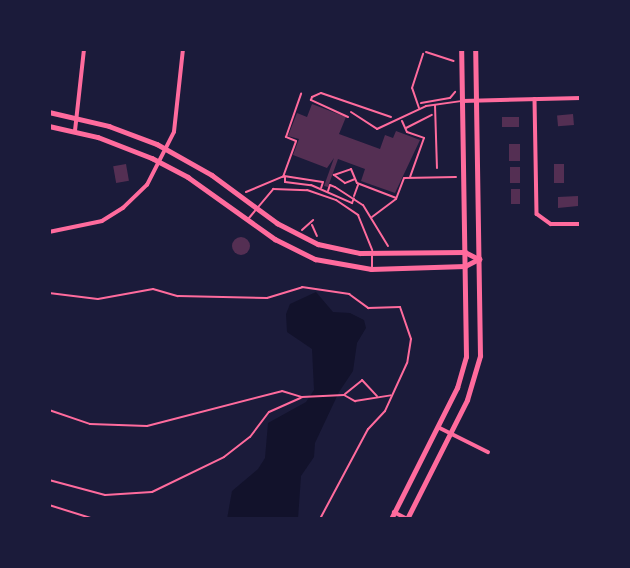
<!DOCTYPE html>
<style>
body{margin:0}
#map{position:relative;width:630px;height:568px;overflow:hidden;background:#1b1b3a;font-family:"Times New Roman",serif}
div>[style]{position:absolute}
.water>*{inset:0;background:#12122b}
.building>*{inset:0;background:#542f53;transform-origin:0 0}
.round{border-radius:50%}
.path>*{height:2px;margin:-1px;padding:0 1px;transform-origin:1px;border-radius:1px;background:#ff6b9d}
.service>*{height:2px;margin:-1px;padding:0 1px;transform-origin:1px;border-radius:1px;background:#ff6b9d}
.minor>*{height:3.5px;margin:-1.75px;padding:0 1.75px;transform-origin:1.75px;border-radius:1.75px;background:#ff6b9d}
.tertiary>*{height:4.5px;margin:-2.25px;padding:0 2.25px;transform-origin:2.25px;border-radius:2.25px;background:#ff6b9d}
span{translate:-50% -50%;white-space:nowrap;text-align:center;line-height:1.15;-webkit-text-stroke:7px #1b1b3a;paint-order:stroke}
.frame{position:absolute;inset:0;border:51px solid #1b1b3a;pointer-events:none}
</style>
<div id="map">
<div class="water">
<div style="clip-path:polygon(316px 292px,333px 312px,350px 313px,364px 320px,366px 328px,357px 343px,353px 371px,339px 392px,315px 443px,314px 457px,301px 476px,298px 519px,227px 519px,232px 491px,258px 469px,265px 458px,268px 423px,306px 402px,314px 390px,312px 349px,287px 332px,286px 314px,290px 304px)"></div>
</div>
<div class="building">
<div style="clip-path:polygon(312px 104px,346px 117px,339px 134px,380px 149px,385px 135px,393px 138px,396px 131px,420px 140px,395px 193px,361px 181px,365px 169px,338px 159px,328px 187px,324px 186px,334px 158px,327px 168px,293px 155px,299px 139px,288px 136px,297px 113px,307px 117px)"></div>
<div style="left:573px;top:114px;width:11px;height:16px;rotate:85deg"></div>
<div style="left:502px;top:117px;width:17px;height:10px"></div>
<div style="left:520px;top:144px;width:17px;height:11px;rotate:90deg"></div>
<div style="left:126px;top:164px;width:17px;height:13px;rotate:80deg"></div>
<div style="left:554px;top:164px;width:10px;height:19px"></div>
<div style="left:510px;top:167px;width:10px;height:16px"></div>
<div style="left:511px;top:189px;width:9px;height:15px"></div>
<div style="clip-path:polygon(578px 196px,578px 206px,558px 208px,558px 197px)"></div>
<div class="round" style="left:232px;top:237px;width:18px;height:18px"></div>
</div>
<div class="path">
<div style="left:426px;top:52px;width:29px;rotate:18deg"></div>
<div style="left:421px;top:103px;width:29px;rotate:-10deg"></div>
<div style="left:450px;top:98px;width:8px;rotate:-50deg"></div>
<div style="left:348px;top:117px;width:41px;rotate:-155.3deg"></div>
<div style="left:311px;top:100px;width:3px;rotate:-72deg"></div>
<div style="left:312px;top:97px;width:10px;rotate:-24deg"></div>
<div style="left:321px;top:93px;width:74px;rotate:18.9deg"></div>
<div style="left:402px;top:121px;width:12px;rotate:66deg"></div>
<div style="left:407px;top:132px;width:18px;rotate:19deg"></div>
<div style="left:424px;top:138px;width:41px;rotate:109.7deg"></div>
<div style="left:406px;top:128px;width:29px;rotate:-27deg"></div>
<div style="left:283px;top:177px;width:38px;rotate:-70deg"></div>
<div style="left:296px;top:141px;width:11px;rotate:-158deg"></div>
<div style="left:286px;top:137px;width:46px;rotate:-70.8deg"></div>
<div style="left:285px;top:177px;width:5px;rotate:90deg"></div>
<div style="left:285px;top:182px;width:26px;rotate:7deg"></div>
<div style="left:311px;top:185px;width:45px;rotate:23.7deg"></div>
<div style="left:352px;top:203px;width:5px;rotate:-68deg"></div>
<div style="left:355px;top:179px;width:11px;rotate:158deg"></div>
<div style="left:345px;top:183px;width:14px;rotate:-144deg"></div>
<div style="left:334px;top:175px;width:18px;rotate:-19deg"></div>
<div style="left:351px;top:169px;width:15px;rotate:67deg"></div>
<div style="left:357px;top:183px;width:42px;rotate:21deg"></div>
<div style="left:328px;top:191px;width:6px;rotate:-72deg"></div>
<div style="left:330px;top:185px;width:5px;rotate:22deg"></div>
<div style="left:335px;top:187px;width:33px;rotate:33deg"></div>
<div style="left:363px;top:205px;width:48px;rotate:58.6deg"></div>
<div style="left:246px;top:192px;width:41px;rotate:-22.8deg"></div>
<div style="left:284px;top:176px;width:39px;rotate:9deg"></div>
<div style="left:323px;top:182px;width:6px;rotate:108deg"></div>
<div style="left:354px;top:196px;width:12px;rotate:-70deg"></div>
<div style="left:372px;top:217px;width:30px;rotate:-37deg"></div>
<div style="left:396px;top:199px;width:22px;rotate:-69deg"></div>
<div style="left:404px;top:178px;width:52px;rotate:-1.1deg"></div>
<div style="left:312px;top:225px;width:12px;rotate:66deg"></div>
<div style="left:302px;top:230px;width:15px;rotate:-42deg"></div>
<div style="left:49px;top:293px;width:49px;rotate:7deg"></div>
<div style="left:98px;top:299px;width:56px;rotate:-10.3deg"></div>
<div style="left:153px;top:289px;width:26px;rotate:16deg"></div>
<div style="left:178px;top:296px;width:89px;rotate:1.3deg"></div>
<div style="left:267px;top:298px;width:37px;rotate:-17deg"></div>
<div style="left:302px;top:287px;width:48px;rotate:8.5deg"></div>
<div style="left:349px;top:294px;width:24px;rotate:36deg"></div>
<div style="left:368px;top:308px;width:32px;rotate:-2deg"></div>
<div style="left:400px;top:307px;width:34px;rotate:71deg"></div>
<div style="left:411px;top:339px;width:24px;rotate:99deg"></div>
<div style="left:407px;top:363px;width:53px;rotate:114.6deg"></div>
<div style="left:385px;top:411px;width:25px;rotate:133deg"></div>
<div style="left:368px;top:429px;width:102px;rotate:118.1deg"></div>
<div style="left:345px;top:394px;width:22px;rotate:-39deg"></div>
<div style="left:362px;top:380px;width:22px;rotate:47deg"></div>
<div style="left:49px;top:410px;width:43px;rotate:18.9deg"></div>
<div style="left:90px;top:424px;width:57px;rotate:2deg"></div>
<div style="left:147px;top:426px;width:139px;rotate:-14.5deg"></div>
<div style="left:282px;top:391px;width:21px;rotate:17deg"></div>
<div style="left:302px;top:397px;width:42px;rotate:-2.7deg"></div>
<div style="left:344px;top:395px;width:13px;rotate:29deg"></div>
<div style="left:355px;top:401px;width:36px;rotate:-9deg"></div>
<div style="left:49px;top:480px;width:58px;rotate:15deg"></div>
<div style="left:105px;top:495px;width:47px;rotate:-3.7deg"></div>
<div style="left:152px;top:492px;width:80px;rotate:-25.9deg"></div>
<div style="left:224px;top:457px;width:33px;rotate:-38deg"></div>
<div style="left:250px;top:437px;width:31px;rotate:-53deg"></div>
<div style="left:269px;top:412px;width:35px;rotate:-24deg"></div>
<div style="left:49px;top:505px;width:47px;rotate:17.3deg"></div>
</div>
<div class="service">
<div style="left:435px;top:105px;width:63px;rotate:88.2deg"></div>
<div style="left:419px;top:108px;width:21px;rotate:-109deg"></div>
<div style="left:412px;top:88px;width:36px;rotate:-72deg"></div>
<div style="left:351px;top:112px;width:31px;rotate:33deg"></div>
<div style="left:377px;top:129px;width:54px;rotate:-25.1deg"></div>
<div style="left:426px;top:106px;width:35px;rotate:-8deg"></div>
<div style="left:249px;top:218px;width:38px;rotate:-50deg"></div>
<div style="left:273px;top:189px;width:34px;rotate:2deg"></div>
<div style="left:307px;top:190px;width:31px;rotate:19deg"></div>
<div style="left:336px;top:200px;width:27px;rotate:34deg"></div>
<div style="left:358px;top:215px;width:38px;rotate:68deg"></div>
<div style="left:372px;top:256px;width:11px;rotate:90deg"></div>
</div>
<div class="minor">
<div style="left:535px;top:99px;width:115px;rotate:89deg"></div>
<div style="left:537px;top:214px;width:17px;rotate:36deg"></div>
<div style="left:551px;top:224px;width:30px"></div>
<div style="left:462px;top:101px;width:119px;rotate:-1.4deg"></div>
<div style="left:75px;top:131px;width:82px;rotate:-83.7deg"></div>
<div style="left:49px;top:232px;width:54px;rotate:-11.7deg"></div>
<div style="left:102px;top:221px;width:25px;rotate:-32deg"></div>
<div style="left:123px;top:208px;width:33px;rotate:-44deg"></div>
<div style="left:147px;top:185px;width:59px;rotate:-63deg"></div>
<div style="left:174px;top:132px;width:83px;rotate:-83.8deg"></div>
<div style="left:438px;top:427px;width:56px;rotate:26.6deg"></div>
<div style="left:394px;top:512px;width:16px;rotate:27deg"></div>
</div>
<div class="tertiary">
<div style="left:49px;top:112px;width:62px;rotate:13.1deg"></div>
<div style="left:109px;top:126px;width:51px;rotate:20.6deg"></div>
<div style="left:157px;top:144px;width:63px;rotate:29.4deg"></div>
<div style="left:212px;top:175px;width:81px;rotate:36.4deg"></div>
<div style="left:277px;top:223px;width:46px;rotate:27.1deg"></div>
<div style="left:318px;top:244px;width:43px;rotate:12.1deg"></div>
<div style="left:360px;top:253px;width:105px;rotate:-0.5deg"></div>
<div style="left:465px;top:252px;width:16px;rotate:27deg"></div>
<div style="left:49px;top:126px;width:50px;rotate:12.7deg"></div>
<div style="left:98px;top:137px;width:58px;rotate:21.3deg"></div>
<div style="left:152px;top:158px;width:41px;rotate:27.8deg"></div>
<div style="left:188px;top:177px;width:107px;rotate:35.5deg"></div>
<div style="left:275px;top:239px;width:45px;rotate:26.6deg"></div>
<div style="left:315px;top:259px;width:57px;rotate:10.1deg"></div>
<div style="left:371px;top:269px;width:94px;rotate:-1.8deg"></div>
<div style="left:465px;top:266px;width:16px;rotate:-27deg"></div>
<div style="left:391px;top:519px;width:147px;rotate:-63.3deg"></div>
<div style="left:457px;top:388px;width:32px;rotate:-74deg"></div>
<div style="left:466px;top:357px;width:308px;rotate:-90.9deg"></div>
<div style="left:407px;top:519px;width:133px;rotate:-63.2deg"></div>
<div style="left:467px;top:400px;width:46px;rotate:-73.5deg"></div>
<div style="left:480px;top:356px;width:307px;rotate:-90.9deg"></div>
</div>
<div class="frame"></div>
</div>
